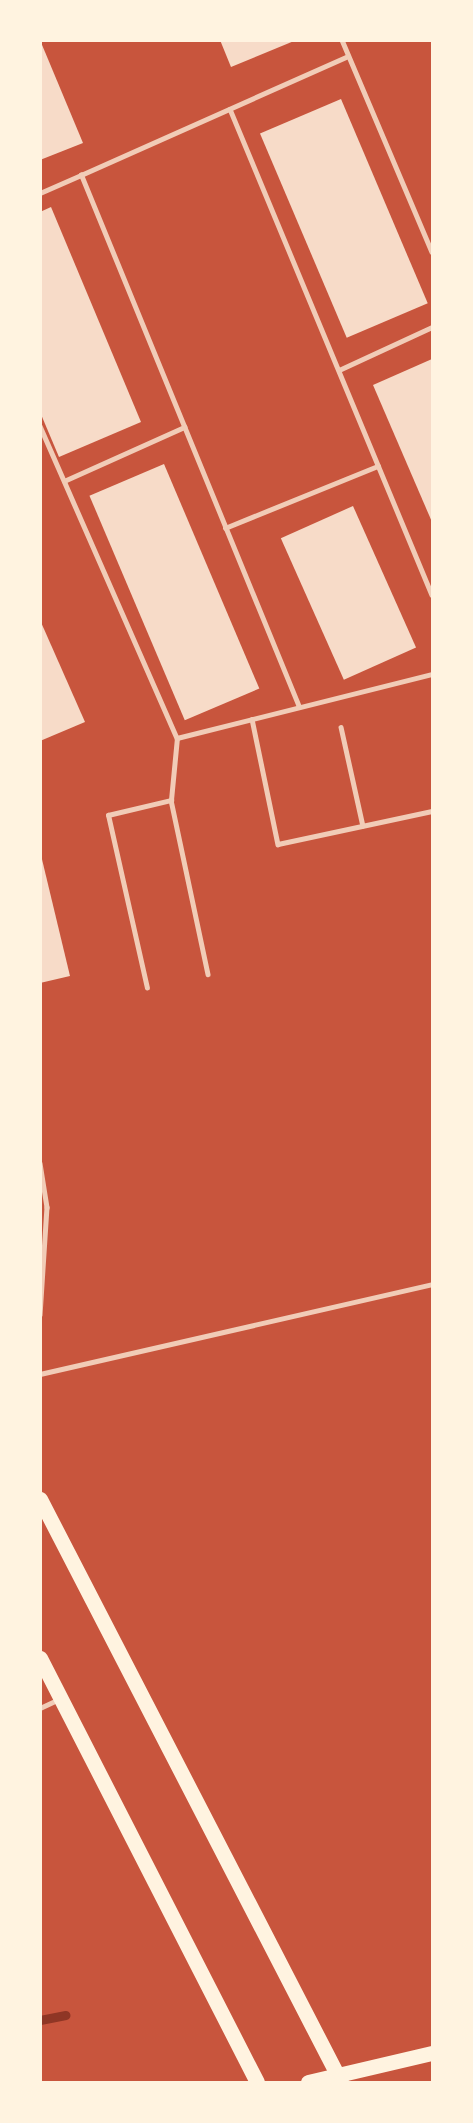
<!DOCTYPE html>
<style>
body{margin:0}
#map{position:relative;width:473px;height:2123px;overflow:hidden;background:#c8553d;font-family:"Archivo Narrow",sans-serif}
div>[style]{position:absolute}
.stream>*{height:9px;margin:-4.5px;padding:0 4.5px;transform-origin:4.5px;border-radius:4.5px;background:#8f3625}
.building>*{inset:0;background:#f7dbc8;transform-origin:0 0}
.service>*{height:4.5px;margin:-2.25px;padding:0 2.25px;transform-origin:2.25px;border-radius:2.25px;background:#f1ccb7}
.primary>*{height:15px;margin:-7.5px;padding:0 7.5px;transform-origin:7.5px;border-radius:7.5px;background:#fff3e0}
span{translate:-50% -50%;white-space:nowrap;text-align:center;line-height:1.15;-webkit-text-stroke:6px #fff3e0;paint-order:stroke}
.frame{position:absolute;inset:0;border:42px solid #fff3e0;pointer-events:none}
</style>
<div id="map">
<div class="stream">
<div style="left:40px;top:2020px;width:26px;rotate:-11deg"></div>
</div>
<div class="building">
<div style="clip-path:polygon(40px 40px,83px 143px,40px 160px)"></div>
<div style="clip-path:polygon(220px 40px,294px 40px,294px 41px,231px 67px)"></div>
<div style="left:341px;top:99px;width:222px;height:88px;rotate:67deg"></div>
<div style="clip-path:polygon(51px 207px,141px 422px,59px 457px,40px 412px,40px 212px)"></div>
<div style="clip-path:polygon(432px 359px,432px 522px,373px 385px)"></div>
<div style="left:164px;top:464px;width:244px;height:81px;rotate:67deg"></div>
<div style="left:353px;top:506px;width:155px;height:79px;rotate:66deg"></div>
<div style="clip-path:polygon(40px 620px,85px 722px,40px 741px)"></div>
<div style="clip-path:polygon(40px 851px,70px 976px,40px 983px)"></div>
</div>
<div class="service">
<div style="left:342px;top:40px;width:230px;rotate:67deg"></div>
<div style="left:230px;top:109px;width:526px;rotate:67.43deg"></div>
<div style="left:40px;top:193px;width:45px;rotate:-23.7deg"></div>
<div style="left:339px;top:370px;width:102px;rotate:-24.8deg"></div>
<div style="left:40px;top:426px;width:341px;rotate:66.3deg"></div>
<div style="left:177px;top:738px;width:263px;rotate:-14.1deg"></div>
<div style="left:64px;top:481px;width:132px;rotate:-24.2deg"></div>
<div style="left:225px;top:528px;width:165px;rotate:-22.1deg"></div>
<div style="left:299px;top:707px;width:575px;rotate:-112.28deg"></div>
<div style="left:81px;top:175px;width:292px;rotate:-24deg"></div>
<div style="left:252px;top:719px;width:128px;rotate:78.3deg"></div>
<div style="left:278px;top:844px;width:157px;rotate:-12.1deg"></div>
<div style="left:341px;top:727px;width:101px;rotate:77.5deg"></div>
<div style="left:171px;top:800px;width:178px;rotate:78deg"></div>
<div style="left:147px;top:988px;width:177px;rotate:-102.7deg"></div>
<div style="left:108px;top:815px;width:65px;rotate:-13.4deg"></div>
<div style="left:171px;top:800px;width:62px;rotate:-84.5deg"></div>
<div style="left:40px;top:1163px;width:45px;rotate:81deg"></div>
<div style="left:47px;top:1207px;width:108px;rotate:93.7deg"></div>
<div style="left:40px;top:1374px;width:402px;rotate:-12.9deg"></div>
<div style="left:40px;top:1708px;width:19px;rotate:-25deg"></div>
</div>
<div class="primary">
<div style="left:40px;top:1499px;width:656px;rotate:62.69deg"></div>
<div style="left:40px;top:1658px;width:476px;rotate:62.9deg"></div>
<div style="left:308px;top:2082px;width:127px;rotate:-13.2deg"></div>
</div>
<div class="frame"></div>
</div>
